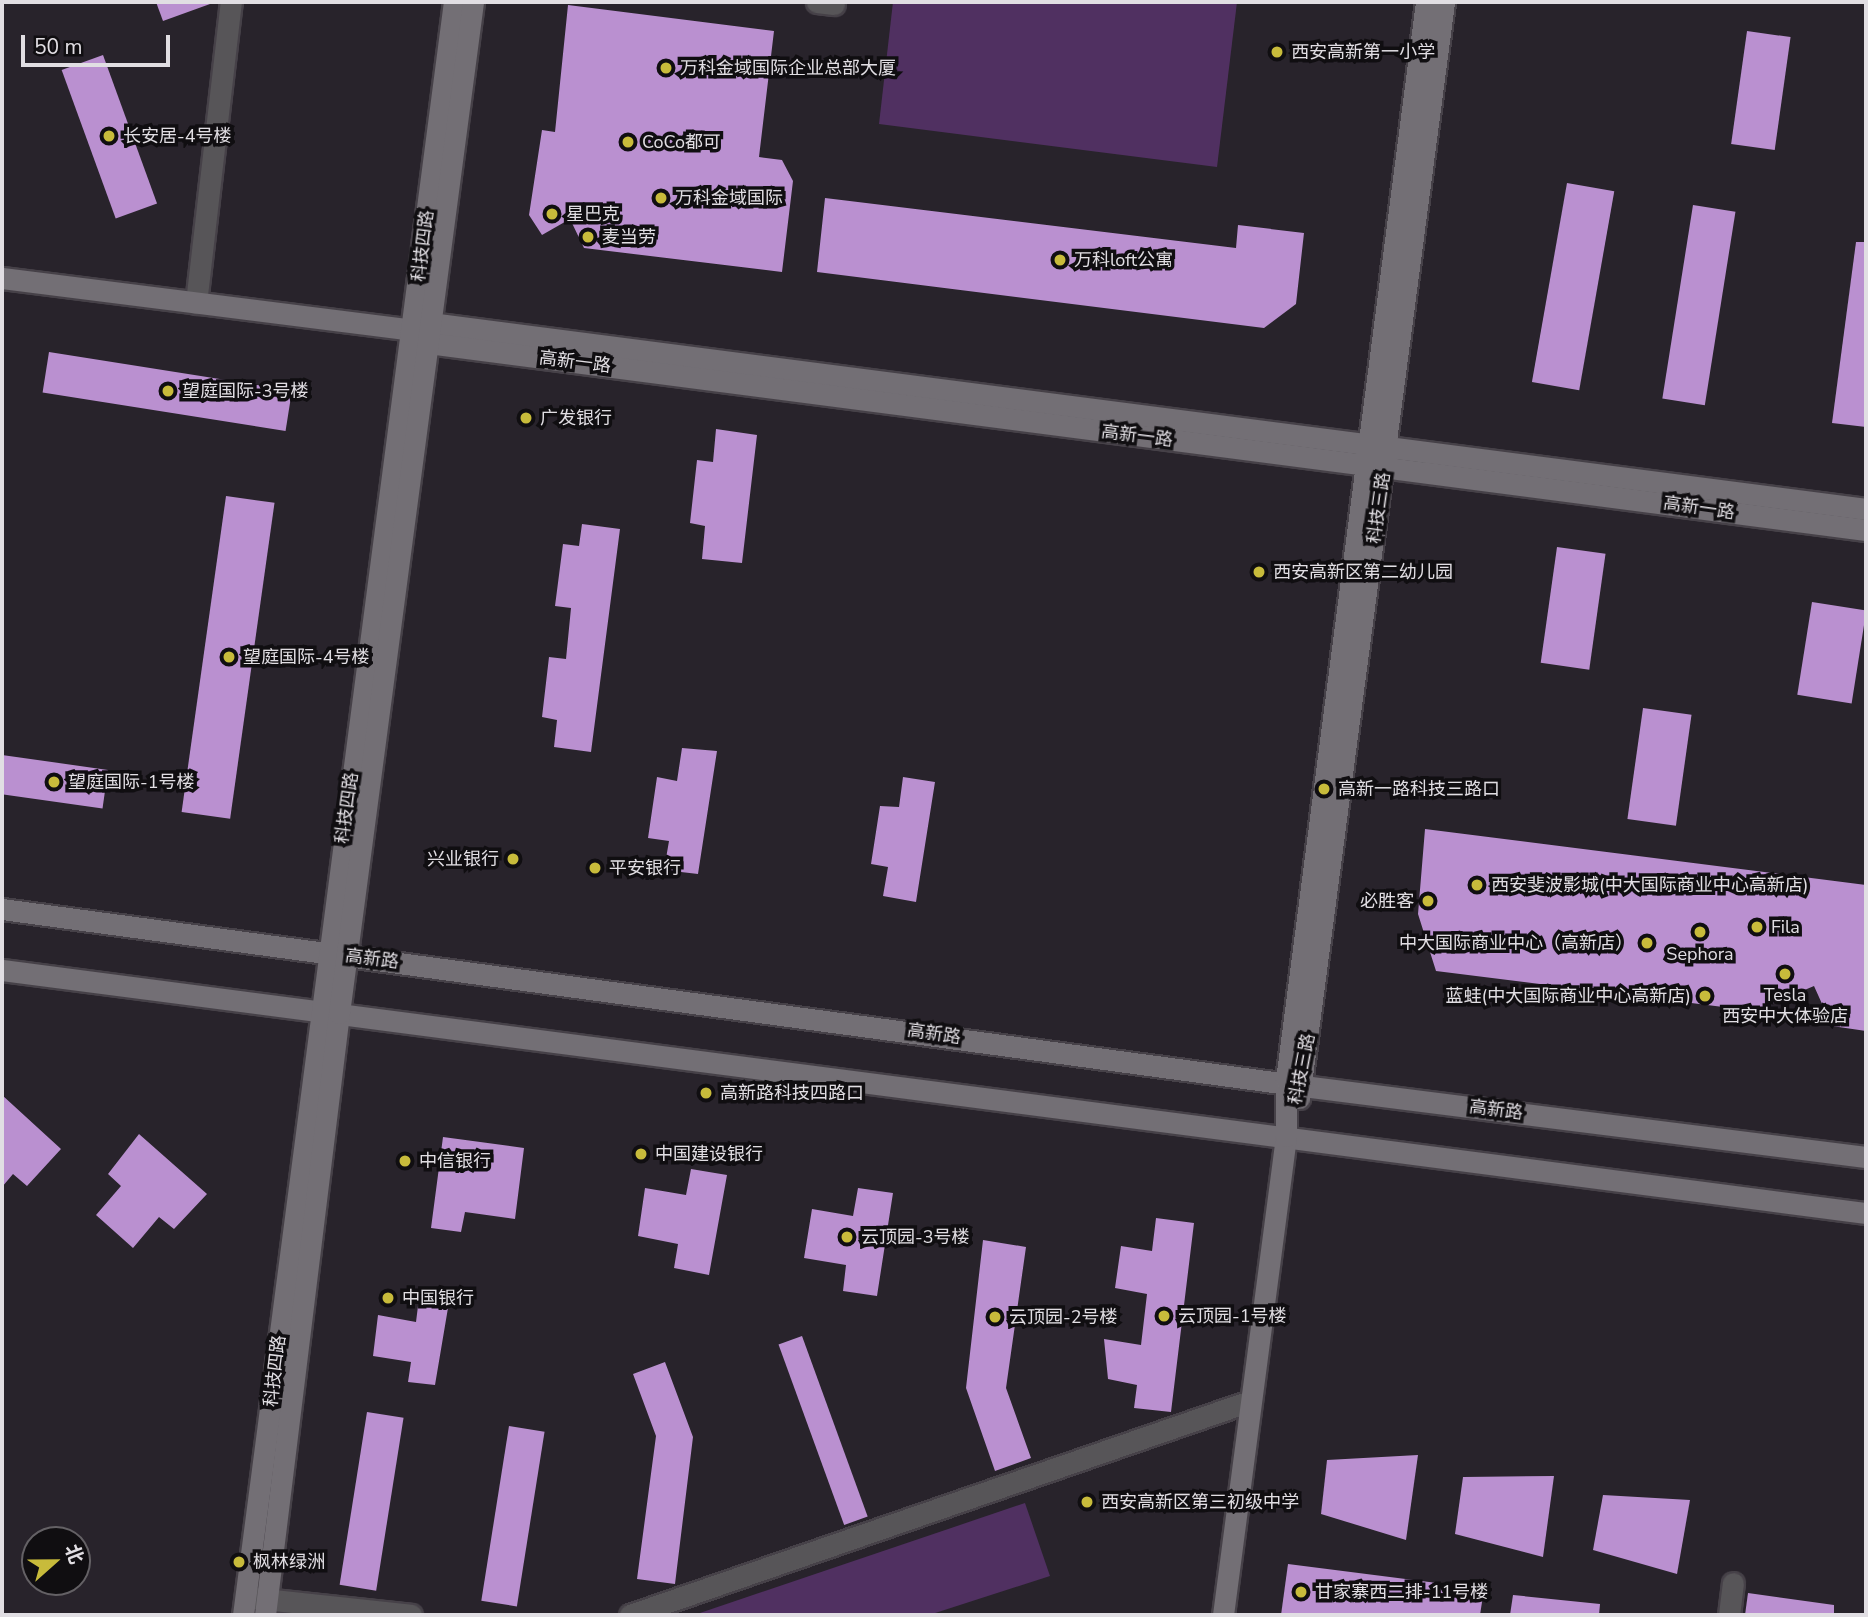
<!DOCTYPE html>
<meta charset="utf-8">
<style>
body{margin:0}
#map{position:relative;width:1868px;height:1617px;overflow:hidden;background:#28232b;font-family:"Nunito Sans","Noto Sans SC",sans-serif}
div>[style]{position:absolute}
.green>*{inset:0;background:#503061}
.building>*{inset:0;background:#ba90d0;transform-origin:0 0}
.roads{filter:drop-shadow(2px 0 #464148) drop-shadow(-2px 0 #464148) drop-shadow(0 2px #464148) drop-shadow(0 -2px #464148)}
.street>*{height:21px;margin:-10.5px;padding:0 10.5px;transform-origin:10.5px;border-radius:10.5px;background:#575558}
.secondary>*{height:21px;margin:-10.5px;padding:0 10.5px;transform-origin:10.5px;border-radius:10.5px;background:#736f75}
.dots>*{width:19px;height:19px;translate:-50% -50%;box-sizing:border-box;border:4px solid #100e11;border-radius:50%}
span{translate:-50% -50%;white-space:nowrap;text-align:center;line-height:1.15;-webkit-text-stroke:7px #100e11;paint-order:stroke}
.poi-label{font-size:18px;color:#e1dee3}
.left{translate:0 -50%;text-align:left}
.right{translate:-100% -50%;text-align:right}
.street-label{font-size:18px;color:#e1dee3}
.frame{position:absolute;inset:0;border:4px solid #e1dee3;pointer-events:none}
.north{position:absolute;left:21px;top:1526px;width:70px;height:70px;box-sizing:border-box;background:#100e11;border:2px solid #646165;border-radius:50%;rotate:69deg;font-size:19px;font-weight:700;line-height:28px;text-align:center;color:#e1dee3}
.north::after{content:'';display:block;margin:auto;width:24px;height:32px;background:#c8bb3b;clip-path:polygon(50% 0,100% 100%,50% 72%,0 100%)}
.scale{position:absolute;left:21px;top:35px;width:149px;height:32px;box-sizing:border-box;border:4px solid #e1dee3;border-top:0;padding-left:9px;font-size:21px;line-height:24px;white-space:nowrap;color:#e1dee3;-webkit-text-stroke:5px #100e11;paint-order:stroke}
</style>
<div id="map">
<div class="green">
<div style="clip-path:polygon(893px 2px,1237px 2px,1217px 167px,879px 124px)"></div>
<div style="clip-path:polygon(1025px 1503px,1050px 1576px,929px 1615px,694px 1615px)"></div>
</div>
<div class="building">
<div style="clip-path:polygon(156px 2px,210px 2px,210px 4px,163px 21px)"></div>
<div style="clip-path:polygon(568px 5px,774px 31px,759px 157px,782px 160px,793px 181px,782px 272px,584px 248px,570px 219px,542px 235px,529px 215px,542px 130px,555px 132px)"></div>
<div style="left:1747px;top:31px;width:44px;height:114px;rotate:8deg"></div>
<div style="left:103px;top:55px;width:158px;height:44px;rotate:70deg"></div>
<div style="left:1567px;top:183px;width:48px;height:202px;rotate:10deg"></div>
<div style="clip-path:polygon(825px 198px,1236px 248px,1238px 225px,1304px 233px,1296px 304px,1264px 328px,817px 272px)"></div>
<div style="left:1693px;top:205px;width:43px;height:196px;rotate:9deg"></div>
<div style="clip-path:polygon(1856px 242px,1866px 242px,1866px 427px,1832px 423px)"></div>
<div style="left:49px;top:352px;width:246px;height:41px;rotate:9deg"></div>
<div style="clip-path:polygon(716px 429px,757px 435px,742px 563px,702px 559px,705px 526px,690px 523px,697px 460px,713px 462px)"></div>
<div style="left:226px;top:496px;width:49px;height:319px;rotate:8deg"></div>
<div style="clip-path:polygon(582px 524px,620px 529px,591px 752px,554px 747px,557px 720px,542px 717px,549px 657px,566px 659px,571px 608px,555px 606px,563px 544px,579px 546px)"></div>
<div style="left:1557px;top:547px;width:49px;height:117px;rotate:8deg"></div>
<div style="left:1812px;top:602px;width:55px;height:94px;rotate:9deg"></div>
<div style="left:1643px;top:708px;width:49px;height:112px;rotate:8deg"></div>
<div style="clip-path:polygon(682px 748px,717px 751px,698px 874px,664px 870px,669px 841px,648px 838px,657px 777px,677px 781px)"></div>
<div style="left:2px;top:755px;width:107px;height:39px;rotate:8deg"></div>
<div style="clip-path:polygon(903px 777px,935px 782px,916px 902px,883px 896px,888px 867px,871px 864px,880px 806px,899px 807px)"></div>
<div style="clip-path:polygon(1425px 829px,1866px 885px,1866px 1031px,1832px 1026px,1814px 986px,1755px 1011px,1436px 971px,1418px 914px)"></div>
<div style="clip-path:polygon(2px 1095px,61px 1149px,27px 1186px,13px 1174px,2px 1187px)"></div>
<div style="clip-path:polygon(139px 1134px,207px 1194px,174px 1229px,159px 1217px,133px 1248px,96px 1215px,121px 1186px,108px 1174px)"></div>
<div style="clip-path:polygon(443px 1137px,524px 1148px,515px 1219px,465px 1212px,461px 1232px,431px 1228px)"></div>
<div style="clip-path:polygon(691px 1169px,727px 1175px,709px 1275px,674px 1268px,678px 1244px,638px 1236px,645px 1188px,686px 1195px)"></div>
<div style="clip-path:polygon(858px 1188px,893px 1193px,877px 1296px,843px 1291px,846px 1265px,804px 1258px,812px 1209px,853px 1216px)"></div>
<div style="clip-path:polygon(1156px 1218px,1194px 1223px,1171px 1412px,1134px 1408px,1137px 1385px,1108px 1379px,1104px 1339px,1141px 1345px,1147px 1294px,1115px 1288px,1121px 1246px,1152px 1251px)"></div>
<div style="clip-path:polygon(983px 1240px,1026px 1247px,1006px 1388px,1031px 1458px,995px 1471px,966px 1388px)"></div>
<div style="clip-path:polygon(419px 1298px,449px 1302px,435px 1385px,408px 1382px,411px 1362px,373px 1356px,378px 1315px,416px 1322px)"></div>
<div style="left:802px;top:1336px;width:192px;height:25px;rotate:70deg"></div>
<div style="clip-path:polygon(665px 1362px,693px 1437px,675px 1584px,637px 1579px,656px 1436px,633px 1374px)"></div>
<div style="left:367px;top:1412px;width:37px;height:175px;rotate:9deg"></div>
<div style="left:509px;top:1426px;width:36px;height:177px;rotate:9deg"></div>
<div style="clip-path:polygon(1418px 1455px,1406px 1540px,1321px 1514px,1327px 1460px)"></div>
<div style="clip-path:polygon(1554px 1476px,1543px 1557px,1455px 1534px,1463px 1477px)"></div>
<div style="clip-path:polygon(1603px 1495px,1690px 1500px,1677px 1574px,1593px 1550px)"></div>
<div style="clip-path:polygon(1288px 1564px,1484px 1589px,1480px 1615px,1281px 1615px)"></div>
<div style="clip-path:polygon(1748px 1593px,1834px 1605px,1834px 1615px,1745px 1615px)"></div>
<div style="clip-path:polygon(1513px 1595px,1600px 1604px,1599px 1615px,1510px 1615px)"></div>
</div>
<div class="roads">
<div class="street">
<div style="left:817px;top:2px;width:17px;rotate:7deg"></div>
<div style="left:196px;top:303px;width:303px;rotate:-83.4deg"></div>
<div style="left:246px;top:1597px;width:166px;rotate:6.2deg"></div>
<div style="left:630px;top:1615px;width:656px;rotate:-19.04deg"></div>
<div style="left:1729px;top:1615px;width:32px;rotate:-83deg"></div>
</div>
<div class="secondary">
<div style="left:2px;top:278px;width:413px;rotate:7.2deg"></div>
<div style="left:412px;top:330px;width:19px;rotate:-21deg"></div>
<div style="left:430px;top:323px;width:1448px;rotate:7.38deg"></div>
<div style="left:417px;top:334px;width:14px;rotate:39deg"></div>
<div style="left:428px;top:343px;width:1450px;rotate:7.41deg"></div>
<div style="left:2px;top:909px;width:1313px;rotate:7.75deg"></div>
<div style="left:1303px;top:1086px;width:567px;rotate:7.19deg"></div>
<div style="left:2px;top:970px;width:1880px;rotate:7.43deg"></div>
<div style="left:1299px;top:1098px;width:1106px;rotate:-82.46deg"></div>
<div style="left:243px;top:1615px;width:1627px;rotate:-82.55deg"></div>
<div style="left:265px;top:1615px;width:607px;rotate:-82.99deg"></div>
<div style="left:339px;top:1013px;width:1020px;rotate:-82.45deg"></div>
<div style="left:1223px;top:1615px;width:483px;rotate:-82.5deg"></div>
<div style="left:1286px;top:1136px;width:56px;rotate:-90deg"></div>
<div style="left:1286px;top:1080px;width:1087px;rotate:-82.6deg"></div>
</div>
</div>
<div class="dots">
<div style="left:1277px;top:52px;background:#c8bb3b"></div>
<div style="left:666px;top:68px;background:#c8bb3b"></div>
<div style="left:109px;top:136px;background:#c8bb3b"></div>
<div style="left:628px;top:142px;background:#c8bb3b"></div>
<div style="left:661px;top:198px;background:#c8bb3b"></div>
<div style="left:552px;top:214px;background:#c8bb3b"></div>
<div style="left:588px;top:237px;background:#c8bb3b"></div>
<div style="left:1060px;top:260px;background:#c8bb3b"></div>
<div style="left:168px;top:391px;background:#c8bb3b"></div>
<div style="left:526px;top:418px;background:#c8bb3b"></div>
<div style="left:1259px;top:572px;background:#c8bb3b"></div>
<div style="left:229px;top:657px;background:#c8bb3b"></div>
<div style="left:54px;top:782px;background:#c8bb3b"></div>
<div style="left:1324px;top:789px;background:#c8bb3b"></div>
<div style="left:513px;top:859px;background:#c8bb3b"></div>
<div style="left:595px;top:868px;background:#c8bb3b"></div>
<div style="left:1477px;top:885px;background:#c8bb3b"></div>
<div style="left:1428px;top:901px;background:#c8bb3b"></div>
<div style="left:1757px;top:927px;background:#c8bb3b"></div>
<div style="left:1700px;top:932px;background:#c8bb3b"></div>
<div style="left:1647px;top:943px;background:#c8bb3b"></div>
<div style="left:1785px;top:974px;background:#c8bb3b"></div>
<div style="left:1705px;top:996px;background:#c8bb3b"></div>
<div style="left:706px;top:1093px;background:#c8bb3b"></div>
<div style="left:641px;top:1154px;background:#c8bb3b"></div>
<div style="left:405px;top:1161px;background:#c8bb3b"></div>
<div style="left:847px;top:1237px;background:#c8bb3b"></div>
<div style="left:388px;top:1298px;background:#c8bb3b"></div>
<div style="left:1164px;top:1316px;background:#c8bb3b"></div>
<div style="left:995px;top:1317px;background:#c8bb3b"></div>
<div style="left:1087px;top:1502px;background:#c8bb3b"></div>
<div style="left:239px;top:1562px;background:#c8bb3b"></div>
<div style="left:1301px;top:1592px;background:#c8bb3b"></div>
</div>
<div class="poi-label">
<span class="left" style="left:1291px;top:52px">西安高新第一小学</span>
<span class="left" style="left:680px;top:68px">万科金域国际企业总部大厦</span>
<span class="left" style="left:123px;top:136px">长安居-4号楼</span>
<span class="left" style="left:642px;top:142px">CoCo都可</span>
<span class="left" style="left:675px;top:198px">万科金域国际</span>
<span class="left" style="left:566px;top:214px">星巴克</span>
<span class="left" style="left:602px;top:237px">麦当劳</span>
<span class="left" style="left:1074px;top:260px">万科loft公寓</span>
<span class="left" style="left:182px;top:391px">望庭国际-3号楼</span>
<span class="left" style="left:540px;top:418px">广发银行</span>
<span class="left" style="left:1273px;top:572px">西安高新区第二幼儿园</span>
<span class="left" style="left:243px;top:657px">望庭国际-4号楼</span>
<span class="left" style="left:68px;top:782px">望庭国际-1号楼</span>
<span class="left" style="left:1338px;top:789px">高新一路科技三路口</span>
<span class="right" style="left:499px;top:859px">兴业银行</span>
<span class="left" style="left:609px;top:868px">平安银行</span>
<span class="left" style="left:1491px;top:885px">西安斐波影城(中大国际商业中心高新店)</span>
<span class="right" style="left:1414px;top:901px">必胜客</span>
<span class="left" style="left:1771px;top:927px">Fila</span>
<span class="right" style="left:1633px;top:943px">中大国际商业中心（高新店）</span>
<span style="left:1700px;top:954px">Sephora</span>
<span class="right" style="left:1691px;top:996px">蓝蛙(中大国际商业中心高新店)</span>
<span style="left:1785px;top:1006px">Tesla<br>西安中大体验店</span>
<span class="left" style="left:720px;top:1093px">高新路科技四路口</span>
<span class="left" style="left:655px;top:1154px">中国建设银行</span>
<span class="left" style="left:419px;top:1161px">中信银行</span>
<span class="left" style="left:861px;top:1237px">云顶园-3号楼</span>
<span class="left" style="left:402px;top:1298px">中国银行</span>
<span class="left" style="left:1178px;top:1316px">云顶园-1号楼</span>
<span class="left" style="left:1009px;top:1317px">云顶园-2号楼</span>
<span class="left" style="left:1101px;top:1502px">西安高新区第三初级中学</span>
<span class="left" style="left:253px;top:1562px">枫林绿洲</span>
<span class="left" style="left:1315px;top:1592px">甘家寨西二排-11号楼</span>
</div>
<div class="street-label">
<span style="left:423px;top:246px;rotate:-83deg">科技四路</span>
<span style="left:575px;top:362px;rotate:7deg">高新一路</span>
<span style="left:1137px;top:436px;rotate:7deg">高新一路</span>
<span style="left:1379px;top:508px;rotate:-82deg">科技三路</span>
<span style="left:1699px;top:508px;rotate:8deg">高新一路</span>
<span style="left:347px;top:808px;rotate:-82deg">科技四路</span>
<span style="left:372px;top:959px;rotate:7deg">高新路</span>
<span style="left:934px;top:1034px;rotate:8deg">高新路</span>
<span style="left:1302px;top:1069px;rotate:-79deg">科技三路</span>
<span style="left:1496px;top:1110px;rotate:7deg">高新路</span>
<span style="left:275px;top:1371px;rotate:-83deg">科技四路</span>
</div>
<div class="frame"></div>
<div class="north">北</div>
<div class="scale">50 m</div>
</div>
